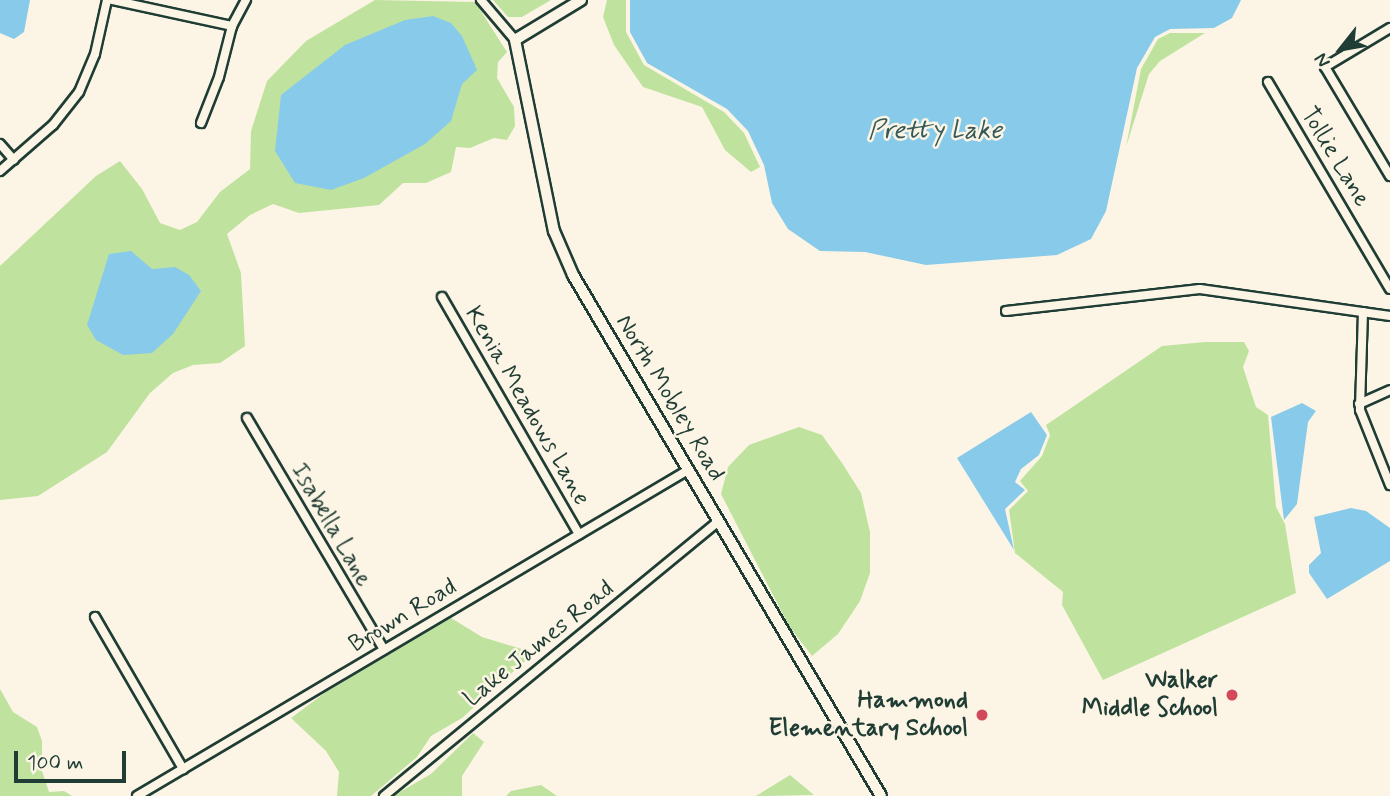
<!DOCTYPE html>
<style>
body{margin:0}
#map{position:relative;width:1390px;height:796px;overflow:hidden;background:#fcf5e5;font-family:Mynerve,sans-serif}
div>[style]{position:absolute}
.green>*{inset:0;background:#bfe39e}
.water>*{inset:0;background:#88cae9}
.roads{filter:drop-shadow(2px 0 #1f3d34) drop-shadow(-2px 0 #1f3d34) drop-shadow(0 2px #1f3d34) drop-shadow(0 -2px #1f3d34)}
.minor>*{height:8px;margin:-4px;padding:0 4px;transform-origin:4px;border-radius:4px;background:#fcf5e5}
.tertiary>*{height:10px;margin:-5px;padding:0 5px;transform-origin:5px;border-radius:5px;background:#fcf5e5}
.dots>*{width:19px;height:19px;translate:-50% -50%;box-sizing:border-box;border:4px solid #fcf5e5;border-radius:50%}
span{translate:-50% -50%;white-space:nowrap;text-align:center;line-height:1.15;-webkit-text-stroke:5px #fcf5e5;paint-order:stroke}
.street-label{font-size:24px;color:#1f3d34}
.poi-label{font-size:24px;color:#1f3d34;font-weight:700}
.right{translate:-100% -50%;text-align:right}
.water-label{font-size:26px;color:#345958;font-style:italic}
.north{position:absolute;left:1306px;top:14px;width:70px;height:70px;-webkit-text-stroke:5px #fcf5e5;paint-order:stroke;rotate:239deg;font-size:19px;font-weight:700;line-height:28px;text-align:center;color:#1f3d34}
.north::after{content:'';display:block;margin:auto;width:24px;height:32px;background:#1f3d34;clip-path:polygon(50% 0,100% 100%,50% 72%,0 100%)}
.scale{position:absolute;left:14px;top:751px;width:112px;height:32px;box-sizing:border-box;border:4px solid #1f3d34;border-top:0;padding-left:9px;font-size:21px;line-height:24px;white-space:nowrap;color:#1f3d34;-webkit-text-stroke:5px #fcf5e5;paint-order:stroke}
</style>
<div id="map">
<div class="green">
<div style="clip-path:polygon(375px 0,475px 2px,507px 52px,498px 62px,497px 78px,514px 107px,515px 126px,507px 140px,494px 138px,470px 148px,456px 147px,451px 172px,426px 183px,403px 183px,379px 205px,299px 213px,273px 204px,250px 215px,227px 234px,241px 273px,245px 346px,220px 363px,193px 365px,173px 373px,150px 393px,107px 452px,38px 496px,0 500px,0 266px,96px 176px,120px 161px,142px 189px,160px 223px,180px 230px,197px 222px,220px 192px,250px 169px,251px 131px,267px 81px,306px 41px)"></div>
<div style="clip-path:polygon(493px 0,551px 0,522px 17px,508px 17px)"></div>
<div style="clip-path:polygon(607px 0,626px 0,626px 32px,644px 65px,724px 112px,744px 133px,760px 167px,751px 172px,725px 150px,702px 107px,643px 87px,614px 45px,603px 17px)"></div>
<div style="clip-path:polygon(1170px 33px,1205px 33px,1160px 61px,1149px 74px,1126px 147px,1141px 69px,1158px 39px)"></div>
<div style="clip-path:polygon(1205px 342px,1244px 342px,1249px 351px,1243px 367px,1256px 407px,1268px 415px,1276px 507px,1285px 524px,1296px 593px,1103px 680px,1062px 605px,1063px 592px,1015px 553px,1009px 510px,1028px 491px,1020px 481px,1042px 456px,1050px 435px,1046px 425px,1162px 346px)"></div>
<div style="clip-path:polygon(799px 427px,822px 435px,842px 463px,861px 493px,870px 532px,870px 573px,860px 601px,838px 634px,812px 656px,789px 626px,721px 494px,728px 467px,749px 445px)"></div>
<div style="clip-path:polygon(451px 618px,482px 637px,525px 650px,525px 661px,462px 718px,431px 736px,417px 757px,371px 796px,337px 796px,339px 772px,326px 751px,291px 718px,326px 692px)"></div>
<div style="clip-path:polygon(0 689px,13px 712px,37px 727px,42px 741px,42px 771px,49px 792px,64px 791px,72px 796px,0 796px)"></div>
<div style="clip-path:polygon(473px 733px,484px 742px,462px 776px,462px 796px,393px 796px,431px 774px)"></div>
<div style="clip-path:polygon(790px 775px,814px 795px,756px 796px,764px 791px)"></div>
<div style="clip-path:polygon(541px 785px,557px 796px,506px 796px,511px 791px)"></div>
</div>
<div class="water">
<div style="clip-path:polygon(0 0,30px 0,24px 32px,14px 39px,0 33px)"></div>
<div style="clip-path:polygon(1241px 0,1232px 18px,1214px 28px,1170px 29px,1155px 37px,1137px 68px,1106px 211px,1091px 239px,1057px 255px,926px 265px,865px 252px,820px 251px,788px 229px,772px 203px,764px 165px,748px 131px,727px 109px,647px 63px,630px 32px,630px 0)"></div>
<div style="clip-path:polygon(433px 16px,451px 23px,462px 36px,477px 70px,462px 84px,451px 121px,425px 144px,364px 178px,331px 190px,295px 183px,275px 151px,281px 95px,345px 45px,405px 20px)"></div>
<div style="clip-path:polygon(131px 251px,152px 269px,175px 267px,189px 275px,201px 291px,173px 334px,152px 353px,123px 355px,96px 340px,87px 325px,109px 254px)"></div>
<div style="clip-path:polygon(1302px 403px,1316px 411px,1308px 422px,1297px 504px,1284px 520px,1271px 417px)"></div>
<div style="clip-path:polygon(1031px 412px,1047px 435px,1039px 455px,1021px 469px,1015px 482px,1025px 490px,1005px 509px,1014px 550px,957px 458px)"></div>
<div style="clip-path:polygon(1351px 508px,1366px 511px,1390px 528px,1390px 561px,1327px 599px,1309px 573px,1309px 565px,1321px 553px,1314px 517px)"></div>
</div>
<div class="roads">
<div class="minor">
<div style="left:112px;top:0;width:123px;rotate:12.2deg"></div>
<div style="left:481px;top:0;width:52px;rotate:49.6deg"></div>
<div style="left:1390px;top:28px;width:76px;rotate:149deg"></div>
<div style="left:1325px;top:67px;width:127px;rotate:59.2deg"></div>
<div style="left:1268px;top:82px;width:240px;rotate:59.5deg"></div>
<div style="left:201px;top:123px;width:49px;rotate:-68.6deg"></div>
<div style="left:219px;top:77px;width:53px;rotate:-75.7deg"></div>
<div style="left:232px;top:26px;width:30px;rotate:-62deg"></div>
<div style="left:0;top:144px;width:21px;rotate:49deg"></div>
<div style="left:0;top:171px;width:70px;rotate:-41deg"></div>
<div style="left:53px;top:125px;width:42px;rotate:-51.8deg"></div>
<div style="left:79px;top:92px;width:41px;rotate:-67.2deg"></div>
<div style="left:95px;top:54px;width:55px;rotate:-77.5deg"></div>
<div style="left:442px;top:297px;width:274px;rotate:60deg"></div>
<div style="left:1006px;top:311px;width:195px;rotate:-6.5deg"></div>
<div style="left:1200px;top:289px;width:192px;rotate:8.1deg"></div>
<div style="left:1363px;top:312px;width:98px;rotate:91.8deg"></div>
<div style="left:1360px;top:410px;width:81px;rotate:68.2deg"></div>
<div style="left:1359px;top:404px;width:34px;rotate:-24deg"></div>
<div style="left:247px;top:418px;width:269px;rotate:59.4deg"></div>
<div style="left:95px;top:617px;width:176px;rotate:59.9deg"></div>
<div style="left:137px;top:796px;width:640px;rotate:-30.61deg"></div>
<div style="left:384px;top:796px;width:433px;rotate:-39.4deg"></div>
</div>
<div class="tertiary">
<div style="left:581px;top:0;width:77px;rotate:148.8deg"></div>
<div style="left:515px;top:40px;width:195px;rotate:78.5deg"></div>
<div style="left:554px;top:231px;width:48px;rotate:66.6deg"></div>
<div style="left:573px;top:275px;width:605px;rotate:59.41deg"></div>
</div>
</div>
<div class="dots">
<div style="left:1232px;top:695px;background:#d1495b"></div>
<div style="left:982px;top:715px;background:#d1495b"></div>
</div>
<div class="street-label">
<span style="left:1335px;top:157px;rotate:59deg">Tollie Lane</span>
<span style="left:670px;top:398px;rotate:59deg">North Mobley Road</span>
<span style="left:527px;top:406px;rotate:60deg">Kenia Meadows Lane</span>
<span style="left:331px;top:525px;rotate:60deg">Isabella Lane</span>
<span style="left:403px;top:616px;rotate:-31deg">Brown Road</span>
<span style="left:539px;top:644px;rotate:-39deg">Lake James Road</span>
</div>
<div class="poi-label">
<span class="right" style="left:1218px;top:695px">Walker<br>Middle School</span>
<span class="right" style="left:968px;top:715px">Hammond<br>Elementary School</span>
</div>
<div class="water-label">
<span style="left:935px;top:132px">Pretty Lake</span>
</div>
<div class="north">N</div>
<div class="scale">100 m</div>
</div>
